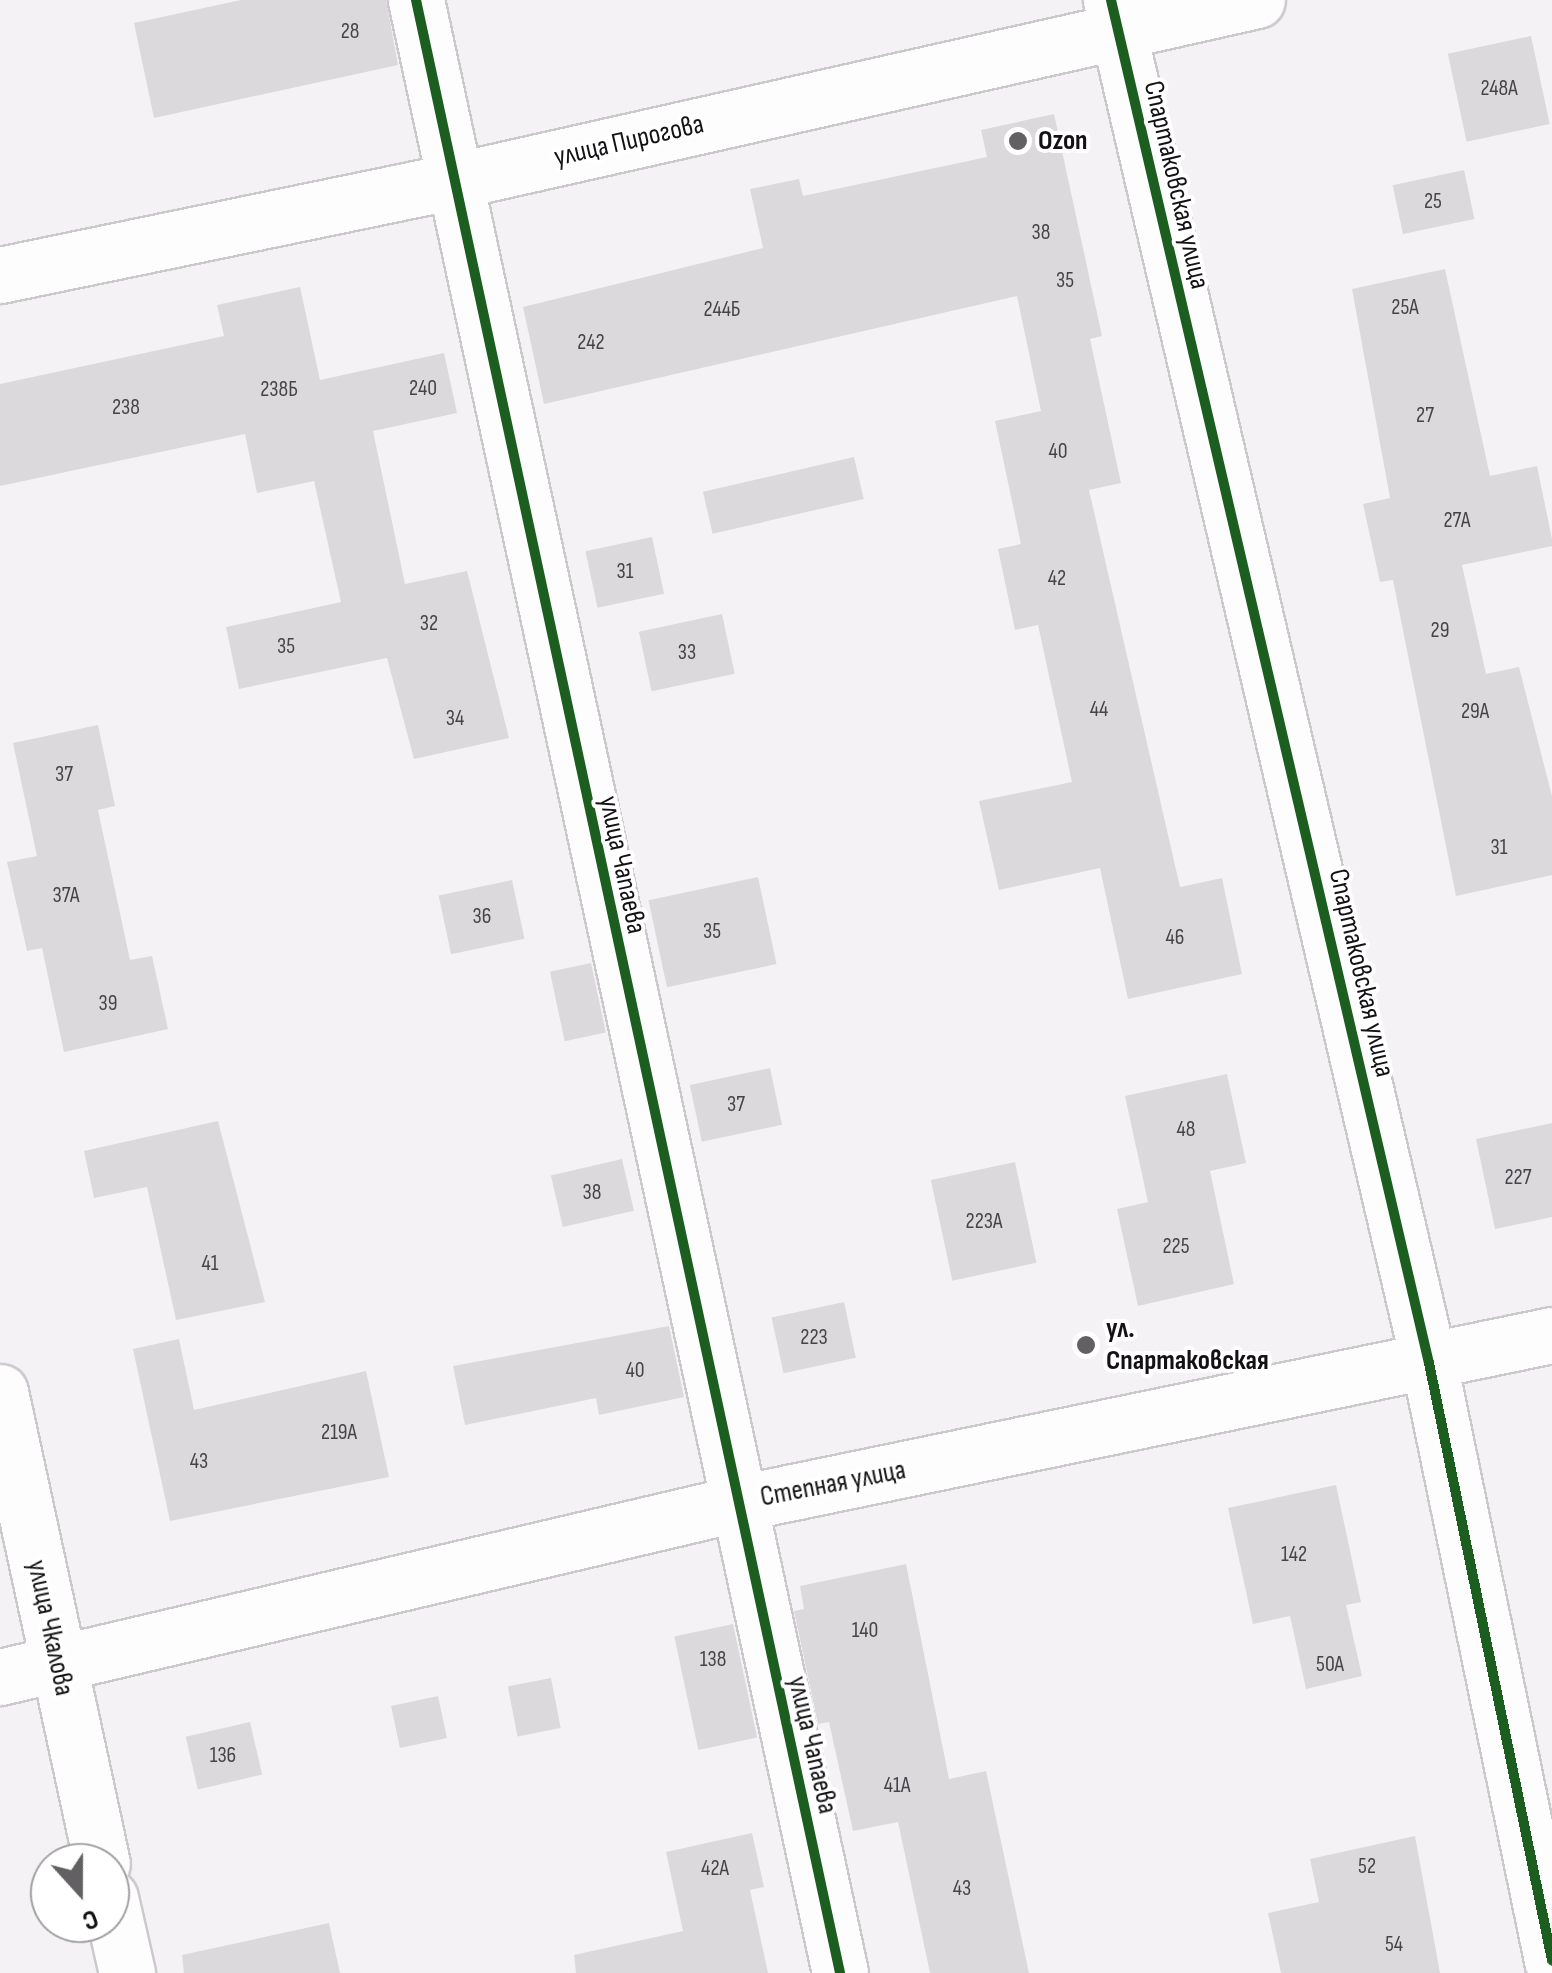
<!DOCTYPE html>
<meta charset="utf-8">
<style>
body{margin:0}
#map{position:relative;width:1552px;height:1973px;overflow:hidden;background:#f5f2f6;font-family:"Sofia Sans Condensed",sans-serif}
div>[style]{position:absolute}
.building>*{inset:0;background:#dcd9dd;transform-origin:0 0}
.roads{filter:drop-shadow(2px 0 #ccc9cd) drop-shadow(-2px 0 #ccc9cd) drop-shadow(0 2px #ccc9cd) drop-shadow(0 -2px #ccc9cd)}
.minor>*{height:55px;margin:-27.5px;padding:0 27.5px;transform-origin:27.5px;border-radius:27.5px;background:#fefdfe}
.secondary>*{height:55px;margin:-27.5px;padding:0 27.5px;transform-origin:27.5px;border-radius:27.5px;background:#fefdfe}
.cycleway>*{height:10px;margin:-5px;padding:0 5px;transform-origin:5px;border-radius:5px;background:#1b5e20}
.dots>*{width:28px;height:28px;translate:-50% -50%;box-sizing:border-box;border:5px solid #fff;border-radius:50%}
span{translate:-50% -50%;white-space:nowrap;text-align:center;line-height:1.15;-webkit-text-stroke:8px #fff;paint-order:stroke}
.number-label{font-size:22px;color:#464447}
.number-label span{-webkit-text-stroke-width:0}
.street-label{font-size:28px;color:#131114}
.poi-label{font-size:28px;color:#131114;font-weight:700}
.left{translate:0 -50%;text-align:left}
.north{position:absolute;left:30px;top:1843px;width:100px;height:100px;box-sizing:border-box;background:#fff;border:2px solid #a1a0a1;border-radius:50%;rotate:159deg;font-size:28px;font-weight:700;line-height:40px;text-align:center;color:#131114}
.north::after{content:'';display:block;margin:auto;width:35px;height:45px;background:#626063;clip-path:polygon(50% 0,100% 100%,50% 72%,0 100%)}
</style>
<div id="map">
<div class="building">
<div style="clip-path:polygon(241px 0,386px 0,398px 65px,154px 118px,134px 23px)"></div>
<div style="left:1531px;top:36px;width:90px;height:85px;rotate:78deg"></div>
<div style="clip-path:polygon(1054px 114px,1102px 336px,1090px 339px,1121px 483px,1089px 490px,1180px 887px,1222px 878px,1242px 974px,1128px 999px,1100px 868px,999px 890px,979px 801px,1072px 782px,1038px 625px,1015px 630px,998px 549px,1021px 544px,995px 421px,1041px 411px,1017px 296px,544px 404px,523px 307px,763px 248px,750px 189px,799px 179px,803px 196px,987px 157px,981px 130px)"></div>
<div style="left:1464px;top:170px;width:50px;height:73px;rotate:78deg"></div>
<div style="clip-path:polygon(1445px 269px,1490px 476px,1537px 466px,1552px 539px,1552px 546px,1462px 565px,1486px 674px,1519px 667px,1552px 796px,1552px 875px,1456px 896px,1393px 580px,1380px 582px,1363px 504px,1390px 498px,1352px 289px)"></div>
<div style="clip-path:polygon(300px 287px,320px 380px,444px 353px,457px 413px,373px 431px,405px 584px,467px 571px,509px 738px,414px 759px,387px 658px,239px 689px,226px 627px,341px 602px,314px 481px,257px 493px,245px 434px,0 486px,0 384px,224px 336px,217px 305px)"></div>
<div style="left:854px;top:457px;width:43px;height:155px;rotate:77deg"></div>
<div style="left:652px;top:537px;width:58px;height:68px;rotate:78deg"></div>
<div style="left:722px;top:614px;width:61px;height:85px;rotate:78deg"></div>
<div style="clip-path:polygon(98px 725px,115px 806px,98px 810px,130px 960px,152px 956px,168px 1029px,64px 1052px,42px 948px,27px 951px,7px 862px,37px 856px,13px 743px)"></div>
<div style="left:758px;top:877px;width:89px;height:112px;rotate:78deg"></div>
<div style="left:512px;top:880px;width:60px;height:75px;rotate:78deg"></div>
<div style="left:591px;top:963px;width:71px;height:42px;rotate:78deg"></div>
<div style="left:770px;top:1068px;width:58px;height:82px;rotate:78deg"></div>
<div style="clip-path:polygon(1227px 1074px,1246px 1163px,1210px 1171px,1234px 1284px,1138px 1306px,1117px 1209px,1148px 1202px,1125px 1096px)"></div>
<div style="clip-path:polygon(218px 1121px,265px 1302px,176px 1320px,147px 1187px,94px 1198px,84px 1151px)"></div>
<div style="clip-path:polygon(1552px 1123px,1552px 1217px,1495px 1229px,1476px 1139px)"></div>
<div style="left:622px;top:1159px;width:53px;height:73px;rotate:77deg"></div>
<div style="left:1015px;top:1162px;width:103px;height:86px;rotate:78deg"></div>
<div style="left:844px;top:1302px;width:57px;height:74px;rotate:78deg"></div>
<div style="clip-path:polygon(669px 1326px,684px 1397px,599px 1415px,596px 1398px,465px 1425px,453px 1366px)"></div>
<div style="clip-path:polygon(179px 1339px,194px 1410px,366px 1371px,389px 1477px,170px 1521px,133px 1349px)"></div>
<div style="clip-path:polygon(1336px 1485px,1361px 1602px,1346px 1605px,1362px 1676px,1306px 1689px,1290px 1616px,1253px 1624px,1228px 1508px)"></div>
<div style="clip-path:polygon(906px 1564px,949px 1779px,986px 1771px,1029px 1973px,930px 1973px,898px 1822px,853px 1831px,829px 1722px,818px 1724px,794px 1611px,804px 1609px,800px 1586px)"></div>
<div style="left:733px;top:1624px;width:116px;height:60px;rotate:78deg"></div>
<div style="left:551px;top:1678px;width:51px;height:44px;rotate:79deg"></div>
<div style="left:438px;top:1696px;width:43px;height:48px;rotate:78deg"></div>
<div style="left:250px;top:1722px;width:54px;height:66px;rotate:77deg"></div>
<div style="clip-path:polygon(752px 1833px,764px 1887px,750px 1890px,768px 1973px,576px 1973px,574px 1955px,683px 1931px,666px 1852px)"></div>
<div style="clip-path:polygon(1415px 1836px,1440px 1973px,1281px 1973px,1268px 1913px,1319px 1902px,1310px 1859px)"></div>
<div style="clip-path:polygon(329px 1923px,340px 1973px,184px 1973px,182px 1955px)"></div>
</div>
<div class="roads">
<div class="minor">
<div style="left:416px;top:0;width:2018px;rotate:77.87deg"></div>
<div style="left:1111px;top:0;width:1400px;rotate:76.87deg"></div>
<div style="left:1429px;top:1363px;width:610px;rotate:78.36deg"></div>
<div style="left:0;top:275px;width:464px;rotate:-11.7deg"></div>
<div style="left:454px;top:181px;width:823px;rotate:-12.7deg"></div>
<div style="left:0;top:1392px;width:482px;rotate:77.8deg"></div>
<div style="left:110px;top:1898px;width:77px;rotate:77.2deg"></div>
</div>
<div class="secondary">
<div style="left:0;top:1677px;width:755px;rotate:-13.24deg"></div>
<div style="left:735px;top:1504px;width:834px;rotate:-11.69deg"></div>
</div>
</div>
<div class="cycleway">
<div style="left:416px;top:0;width:2018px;rotate:77.87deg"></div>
<div style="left:1111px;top:0;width:1400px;rotate:76.87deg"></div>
<div style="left:1429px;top:1363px;width:610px;rotate:78.36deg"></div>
</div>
<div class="dots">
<div style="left:1018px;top:141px;background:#626063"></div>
<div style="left:1086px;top:1345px;background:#626063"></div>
</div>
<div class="number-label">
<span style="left:350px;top:32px">28</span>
<span style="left:1499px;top:89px">248А</span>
<span style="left:1433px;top:202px">25</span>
<span style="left:1041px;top:233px">38</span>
<span style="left:1065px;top:281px">35</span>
<span style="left:1405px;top:308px">25А</span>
<span style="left:722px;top:310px">244Б</span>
<span style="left:591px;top:343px">242</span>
<span style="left:423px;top:389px">240</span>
<span style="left:279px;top:390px">238Б</span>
<span style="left:126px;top:408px">238</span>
<span style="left:1425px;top:416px">27</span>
<span style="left:1058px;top:452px">40</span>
<span style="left:1457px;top:521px">27А</span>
<span style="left:625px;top:572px">31</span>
<span style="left:1057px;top:579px">42</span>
<span style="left:429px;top:624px">32</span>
<span style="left:1440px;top:631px">29</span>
<span style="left:286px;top:647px">35</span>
<span style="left:687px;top:653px">33</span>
<span style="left:1099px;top:710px">44</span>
<span style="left:1475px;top:712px">29А</span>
<span style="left:455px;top:719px">34</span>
<span style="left:64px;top:775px">37</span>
<span style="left:1499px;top:848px">31</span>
<span style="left:66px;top:896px">37А</span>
<span style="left:482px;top:917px">36</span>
<span style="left:712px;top:932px">35</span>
<span style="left:1175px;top:938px">46</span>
<span style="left:108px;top:1004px">39</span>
<span style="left:736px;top:1105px">37</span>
<span style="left:1186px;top:1130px">48</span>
<span style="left:1518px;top:1178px">227</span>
<span style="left:592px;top:1193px">38</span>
<span style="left:984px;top:1222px">223А</span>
<span style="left:1176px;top:1247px">225</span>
<span style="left:210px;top:1264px">41</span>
<span style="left:814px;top:1338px">223</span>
<span style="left:635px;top:1371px">40</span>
<span style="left:339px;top:1433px">219А</span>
<span style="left:199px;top:1462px">43</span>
<span style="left:1294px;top:1555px">142</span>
<span style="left:865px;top:1631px">140</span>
<span style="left:713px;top:1660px">138</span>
<span style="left:1330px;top:1665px">50А</span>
<span style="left:223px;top:1756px">136</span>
<span style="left:897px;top:1786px">41А</span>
<span style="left:1367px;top:1867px">52</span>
<span style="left:715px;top:1869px">42А</span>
<span style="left:962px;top:1889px">43</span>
<span style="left:1394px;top:1945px">54</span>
</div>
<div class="street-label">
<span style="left:629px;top:141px;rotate:-13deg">улица Пирогова</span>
<span style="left:1176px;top:185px;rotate:77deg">Спартаковская улица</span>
<span style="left:622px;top:865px;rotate:78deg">улица Чапаева</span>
<span style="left:1361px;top:973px;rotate:77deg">Спартаковская улица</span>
<span style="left:833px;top:1484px;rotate:-11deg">Степная улица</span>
<span style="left:50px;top:1628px;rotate:78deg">улица Чкалова</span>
<span style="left:812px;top:1745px;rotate:77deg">улица Чапаева</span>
</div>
<div class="poi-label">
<span class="left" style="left:1038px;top:141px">Ozon</span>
<span class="left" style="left:1106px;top:1345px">ул.<br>Спартаковская</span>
</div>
<div class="north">С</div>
</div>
